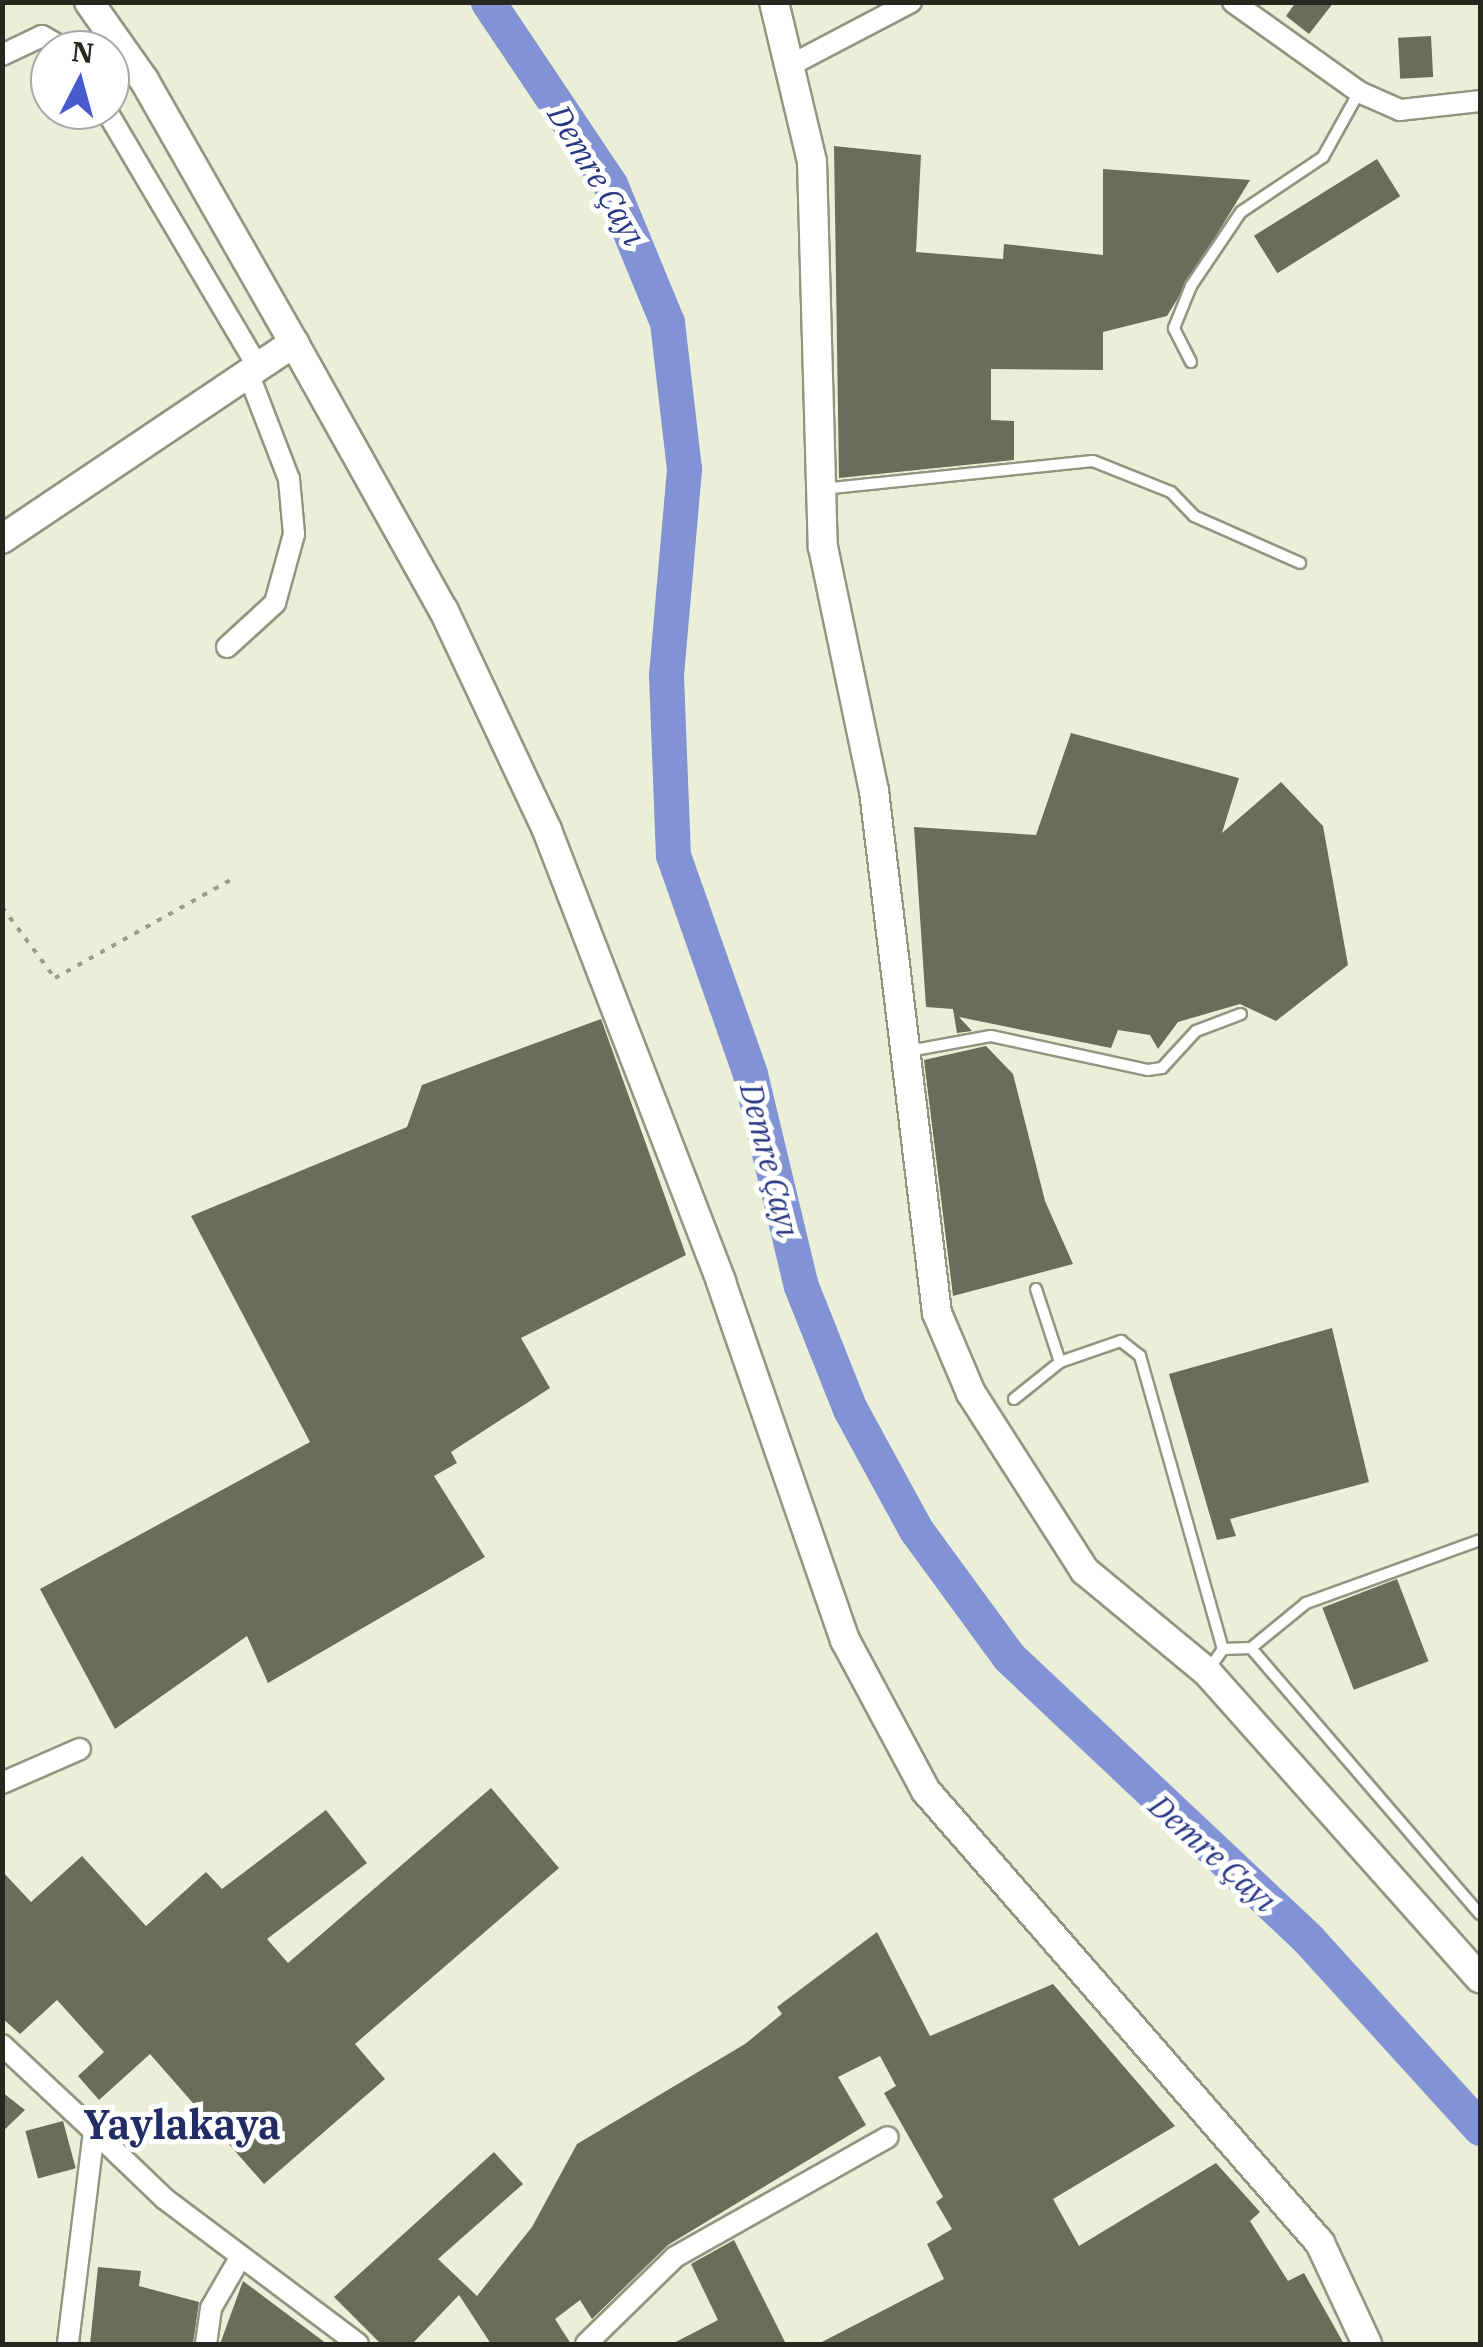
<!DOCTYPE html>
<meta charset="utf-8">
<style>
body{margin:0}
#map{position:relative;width:1483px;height:2347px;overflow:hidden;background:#ebefd8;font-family:"IBM Plex Serif",serif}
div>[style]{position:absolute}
.river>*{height:35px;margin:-17.5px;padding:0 17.5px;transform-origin:17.5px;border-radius:17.5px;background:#8193d4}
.building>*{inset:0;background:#6a6d59;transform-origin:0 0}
.path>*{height:4px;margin-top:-2px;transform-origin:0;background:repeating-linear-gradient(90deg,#9a9d8c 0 5px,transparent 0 13px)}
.roads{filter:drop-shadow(2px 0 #929580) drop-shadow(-2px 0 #929580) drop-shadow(0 2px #929580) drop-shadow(0 -2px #929580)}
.lane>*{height:10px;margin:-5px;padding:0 5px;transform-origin:5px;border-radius:5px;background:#fff}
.street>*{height:20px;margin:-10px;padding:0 10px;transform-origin:10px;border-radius:10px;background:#fff}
.secondary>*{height:28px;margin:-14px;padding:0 14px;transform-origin:14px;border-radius:14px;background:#fff}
span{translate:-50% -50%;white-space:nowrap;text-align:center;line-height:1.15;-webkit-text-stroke:10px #fff;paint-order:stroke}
.water-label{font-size:32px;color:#293683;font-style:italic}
.district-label{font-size:40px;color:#222d66;font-weight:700}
.frame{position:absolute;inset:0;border:5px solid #26271f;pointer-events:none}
.north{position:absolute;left:30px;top:30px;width:100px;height:100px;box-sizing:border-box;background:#fff;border:2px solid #a8a9a5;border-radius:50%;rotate:6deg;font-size:28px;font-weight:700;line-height:40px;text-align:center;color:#26271f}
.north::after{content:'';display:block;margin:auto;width:35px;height:45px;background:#475bcf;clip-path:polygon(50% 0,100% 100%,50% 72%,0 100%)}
</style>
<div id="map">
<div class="river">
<div style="left:488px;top:2px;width:219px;rotate:56.2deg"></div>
<div style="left:610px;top:184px;width:149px;rotate:67.6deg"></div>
<div style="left:667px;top:322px;width:148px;rotate:83.4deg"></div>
<div style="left:684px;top:469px;width:207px;rotate:95deg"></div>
<div style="left:666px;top:675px;width:180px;rotate:87.8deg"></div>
<div style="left:673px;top:855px;width:232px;rotate:70.6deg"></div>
<div style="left:750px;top:1074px;width:218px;rotate:76.5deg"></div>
<div style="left:801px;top:1286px;width:132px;rotate:68.3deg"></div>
<div style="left:850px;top:1409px;width:138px;rotate:61.4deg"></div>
<div style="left:916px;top:1530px;width:157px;rotate:53.8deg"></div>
<div style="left:1009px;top:1657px;width:412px;rotate:43.3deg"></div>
<div style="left:1309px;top:1940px;width:254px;rotate:47.7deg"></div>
</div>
<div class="building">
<div style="clip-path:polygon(1296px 2px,1334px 2px,1309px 34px,1286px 16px)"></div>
<div style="left:1431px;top:36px;width:41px;height:33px;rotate:87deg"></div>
<div style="clip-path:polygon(834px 146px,921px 155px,916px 252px,1003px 259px,1004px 244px,1103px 255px,1103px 169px,1250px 180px,1167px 316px,1103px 332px,1103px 370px,991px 369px,991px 420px,1014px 421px,1014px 460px,839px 478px)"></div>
<div style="left:1377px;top:159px;width:44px;height:145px;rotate:58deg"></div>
<div style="clip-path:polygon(1071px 733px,1239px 778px,1222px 833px,1281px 782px,1323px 826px,1348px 965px,1276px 1021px,1240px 1004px,1178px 1022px,1158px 1049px,1150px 1035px,1118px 1030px,1111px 1048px,959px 1017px,972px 1031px,957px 1033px,953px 1009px,926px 1007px,914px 827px,1036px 835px)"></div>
<div style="clip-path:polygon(601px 1019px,686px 1255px,521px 1338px,550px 1388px,451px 1452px,457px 1463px,434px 1476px,485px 1557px,268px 1683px,247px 1636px,115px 1729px,40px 1589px,310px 1442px,191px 1216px,407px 1127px,422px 1085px)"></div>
<div style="clip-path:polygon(986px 1046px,1013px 1074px,1045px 1201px,1073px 1264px,953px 1296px,924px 1060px)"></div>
<div style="clip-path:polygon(1332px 1328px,1369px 1482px,1230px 1519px,1236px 1536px,1217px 1540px,1169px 1374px)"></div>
<div style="left:1397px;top:1579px;width:88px;height:80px;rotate:69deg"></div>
<div style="clip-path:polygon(491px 1788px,559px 1868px,355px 2044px,385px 2079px,264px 2184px,150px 2054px,99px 2100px,78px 2076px,104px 2052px,57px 2000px,20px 2034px,2px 2018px,2px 1871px,31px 1902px,82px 1856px,146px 1926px,206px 1872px,222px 1889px,326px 1810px,367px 1863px,267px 1939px,288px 1963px)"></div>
<div style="clip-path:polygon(877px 1932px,930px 2036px,1053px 1984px,1175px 2126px,1053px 2199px,1079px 2246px,1216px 2163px,1260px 2212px,1250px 2221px,1288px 2281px,1304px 2273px,1344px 2344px,818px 2344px,944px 2279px,927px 2244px,952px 2229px,936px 2202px,943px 2197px,884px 2093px,896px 2086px,880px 2056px,838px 2077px,866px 2125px,668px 2245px,592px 2319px,580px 2300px,555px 2319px,571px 2344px,491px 2344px,459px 2295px,412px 2344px,381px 2344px,334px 2297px,494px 2152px,523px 2184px,438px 2259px,477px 2296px,532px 2227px,577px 2144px,745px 2044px,782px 2014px,777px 2007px)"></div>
<div style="clip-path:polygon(2px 2092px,25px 2110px,2px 2132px)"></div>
<div style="left:63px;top:2121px;width:49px;height:39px;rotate:75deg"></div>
<div style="clip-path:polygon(734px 2240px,786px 2344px,672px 2344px,718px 2320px,691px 2264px)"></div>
<div style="clip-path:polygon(98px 2267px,141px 2271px,139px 2286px,199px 2302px,193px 2344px,90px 2344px)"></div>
<div style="clip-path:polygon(243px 2281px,327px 2344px,220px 2344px)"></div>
</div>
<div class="path">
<div style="left:2px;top:907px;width:89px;rotate:53.3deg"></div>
<div style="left:55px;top:978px;width:201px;rotate:-29.2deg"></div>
</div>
<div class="roads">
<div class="lane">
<div style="left:1191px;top:362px;width:38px;rotate:-117deg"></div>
<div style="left:1174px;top:328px;width:45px;rotate:-68deg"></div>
<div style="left:1191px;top:286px;width:89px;rotate:-56deg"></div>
<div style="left:1241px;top:212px;width:99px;rotate:-33.9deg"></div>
<div style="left:1323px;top:157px;width:74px;rotate:-61deg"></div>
<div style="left:822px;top:489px;width:272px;rotate:-5.9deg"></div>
<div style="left:1093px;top:461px;width:84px;rotate:21.7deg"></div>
<div style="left:1171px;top:492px;width:33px;rotate:46deg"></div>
<div style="left:1194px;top:516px;width:116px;rotate:23.9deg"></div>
<div style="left:909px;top:1051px;width:83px;rotate:-10.4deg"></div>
<div style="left:991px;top:1036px;width:161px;rotate:12.2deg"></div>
<div style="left:1148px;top:1070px;width:14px;rotate:-8deg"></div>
<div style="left:1162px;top:1068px;width:50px;rotate:-47.4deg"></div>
<div style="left:1196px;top:1031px;width:48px;rotate:-20.7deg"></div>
<div style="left:1036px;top:1289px;width:77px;rotate:71.8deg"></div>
<div style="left:1014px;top:1399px;width:59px;rotate:-38.8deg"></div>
<div style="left:1060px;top:1362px;width:65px;rotate:-19deg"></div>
<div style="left:1121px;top:1341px;width:24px;rotate:38deg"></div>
<div style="left:1140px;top:1356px;width:305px;rotate:74.2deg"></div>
<div style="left:1251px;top:1648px;width:71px;rotate:-39.3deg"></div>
<div style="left:1306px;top:1603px;width:185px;rotate:-19.9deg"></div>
<div style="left:1209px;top:1669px;width:24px;rotate:-55deg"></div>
<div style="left:1223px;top:1649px;width:28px;rotate:-2deg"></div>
<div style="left:1251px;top:1648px;width:351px;rotate:49.3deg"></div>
</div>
<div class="street">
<div style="left:1233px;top:2px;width:155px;rotate:35.5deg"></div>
<div style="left:1359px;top:92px;width:45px;rotate:23.7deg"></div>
<div style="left:1400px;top:110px;width:81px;rotate:-6.4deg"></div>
<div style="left:2px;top:55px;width:44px;rotate:-25.4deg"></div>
<div style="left:42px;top:36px;width:28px;rotate:30deg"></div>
<div style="left:789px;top:66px;width:138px;rotate:-27.7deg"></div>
<div style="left:106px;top:110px;width:299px;rotate:59.4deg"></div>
<div style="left:227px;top:647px;width:65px;rotate:-42.5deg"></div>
<div style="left:275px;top:603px;width:72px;rotate:-74.6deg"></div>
<div style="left:294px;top:534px;width:55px;rotate:-95.2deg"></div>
<div style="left:289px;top:479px;width:114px;rotate:-111.1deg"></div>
<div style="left:2px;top:1783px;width:85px;rotate:-23.6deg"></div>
<div style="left:2px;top:2045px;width:126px;rotate:43.1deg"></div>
<div style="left:94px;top:2131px;width:215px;rotate:97deg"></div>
<div style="left:94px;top:2131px;width:98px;rotate:43.8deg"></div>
<div style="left:165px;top:2199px;width:241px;rotate:36.9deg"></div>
<div style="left:206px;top:2344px;width:36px;rotate:-82deg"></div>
<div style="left:211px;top:2308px;width:58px;rotate:-59.9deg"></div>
<div style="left:586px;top:2344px;width:124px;rotate:-44.3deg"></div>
<div style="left:675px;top:2257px;width:244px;rotate:-29.4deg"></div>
</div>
<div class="secondary">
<div style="left:774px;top:2px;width:164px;rotate:76.6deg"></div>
<div style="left:812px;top:162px;width:385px;rotate:88.4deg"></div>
<div style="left:823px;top:547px;width:249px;rotate:78.2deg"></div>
<div style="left:874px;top:791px;width:526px;rotate:83.12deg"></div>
<div style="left:937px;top:1313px;width:87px;rotate:67deg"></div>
<div style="left:971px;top:1393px;width:211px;rotate:57.4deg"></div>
<div style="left:1085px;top:1571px;width:158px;rotate:39.6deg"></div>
<div style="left:1207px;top:1672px;width:410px;rotate:48.3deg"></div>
<div style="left:294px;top:343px;width:307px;rotate:60.8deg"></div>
<div style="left:444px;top:611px;width:242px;rotate:64.8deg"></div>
<div style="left:547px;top:830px;width:484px;rotate:68.9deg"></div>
<div style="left:721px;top:1282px;width:379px;rotate:70.9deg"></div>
<div style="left:845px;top:1640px;width:171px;rotate:61.8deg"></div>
<div style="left:926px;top:1791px;width:600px;rotate:48.92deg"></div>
<div style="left:1320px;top:2243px;width:111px;rotate:65deg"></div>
<div style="left:2px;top:539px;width:352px;rotate:-33.9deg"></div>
<div style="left:294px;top:343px;width:303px;rotate:-119.7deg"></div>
<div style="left:144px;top:80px;width:95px;rotate:-125.2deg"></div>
</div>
</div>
<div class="water-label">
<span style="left:597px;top:175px;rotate:59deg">Demre Çayı</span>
<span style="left:770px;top:1160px;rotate:76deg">Demre Çayı</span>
<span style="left:1213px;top:1853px;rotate:42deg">Demre Çayı</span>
</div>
<div class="district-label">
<span style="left:182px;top:2124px">Yaylakaya</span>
</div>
<div class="frame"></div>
<div class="north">N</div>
</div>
